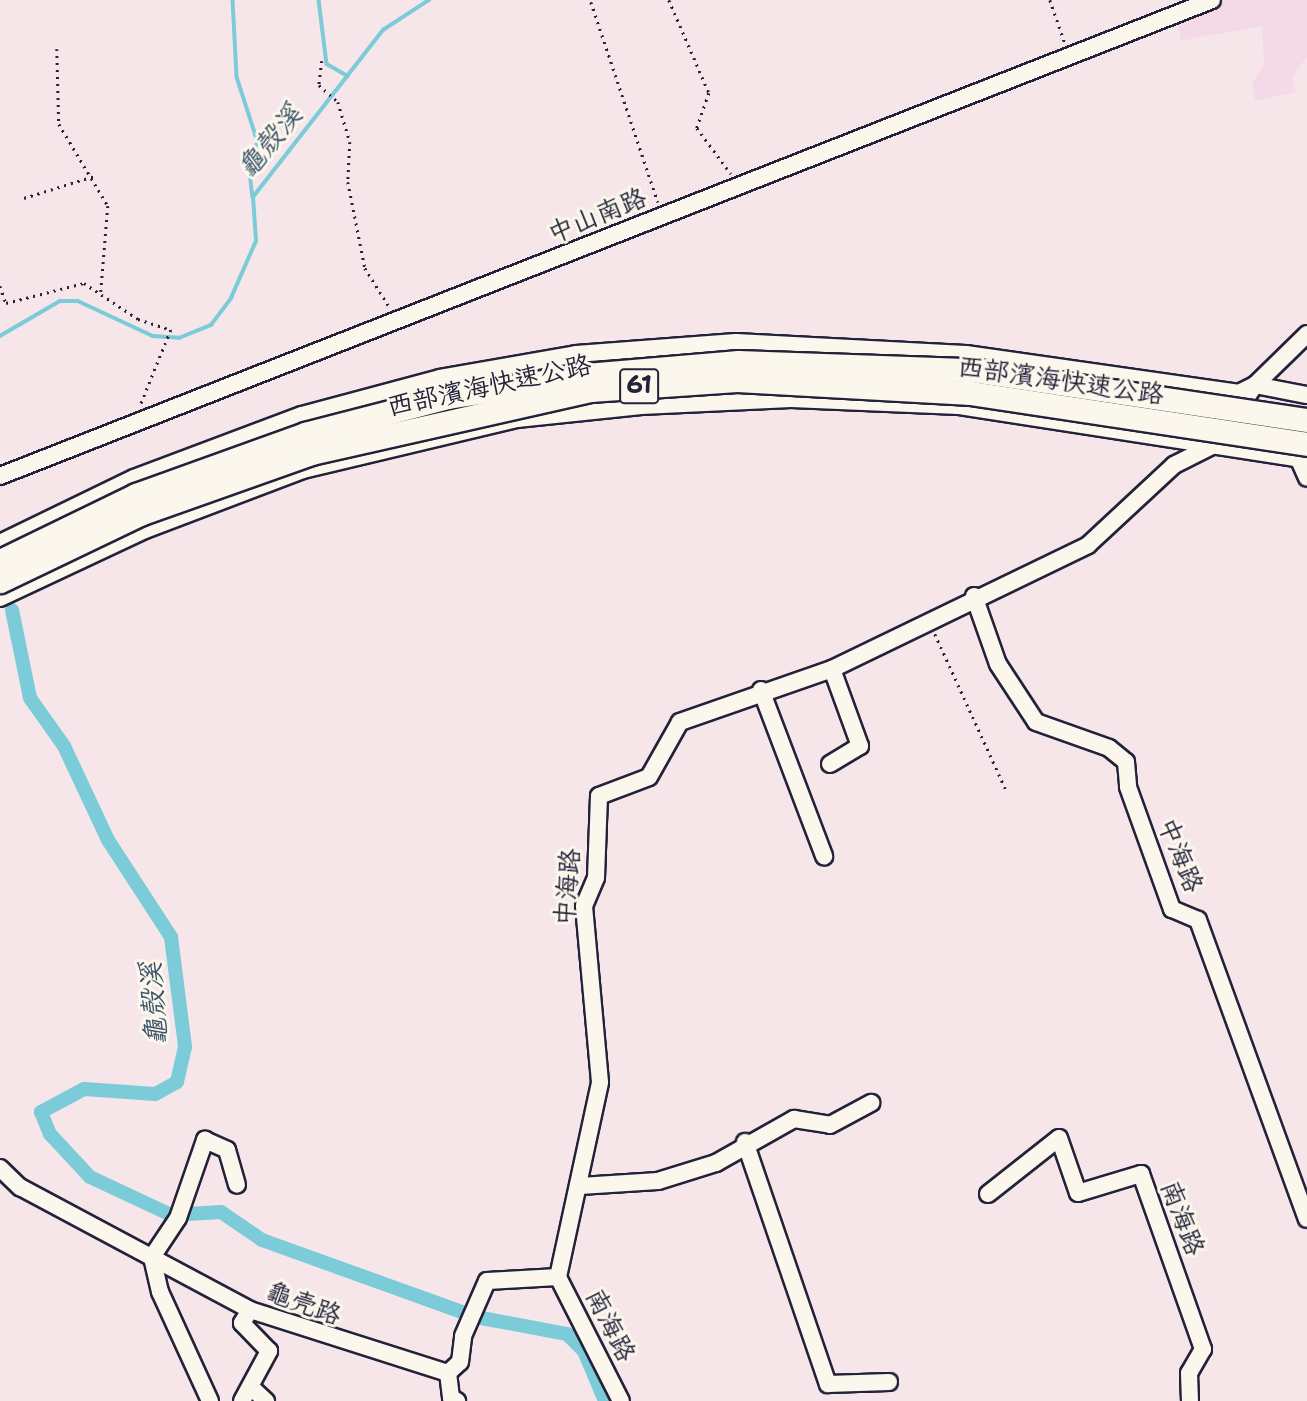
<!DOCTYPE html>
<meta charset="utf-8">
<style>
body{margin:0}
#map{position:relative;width:1307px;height:1401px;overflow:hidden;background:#f7e6e9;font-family:"Shantell Sans","LXGW WenKai TC",sans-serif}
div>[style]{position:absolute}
.built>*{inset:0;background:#f4dae7}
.stream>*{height:3.5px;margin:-1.75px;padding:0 1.75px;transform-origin:1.75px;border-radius:1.75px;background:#7ccbd8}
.canal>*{height:14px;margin:-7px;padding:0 7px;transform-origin:7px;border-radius:7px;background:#7ccbd8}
.path>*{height:2.5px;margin-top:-1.25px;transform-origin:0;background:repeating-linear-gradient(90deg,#22223b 0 2px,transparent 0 7px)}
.roads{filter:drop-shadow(2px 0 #22223b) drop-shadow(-2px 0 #22223b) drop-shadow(0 2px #22223b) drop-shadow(0 -2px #22223b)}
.minor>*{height:16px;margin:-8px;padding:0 8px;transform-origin:8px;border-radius:8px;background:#fbf7ec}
.bridges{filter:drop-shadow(2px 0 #22223b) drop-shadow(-2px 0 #22223b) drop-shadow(0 2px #22223b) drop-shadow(0 -2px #22223b)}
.highway-bridge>*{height:23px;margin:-11.5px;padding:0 11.5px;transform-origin:11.5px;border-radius:11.5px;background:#fbf7ec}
span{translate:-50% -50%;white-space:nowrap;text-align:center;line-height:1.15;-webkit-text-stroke:6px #fbf7ec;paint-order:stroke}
.shield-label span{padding:2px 5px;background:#fbf7ec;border:2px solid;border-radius:5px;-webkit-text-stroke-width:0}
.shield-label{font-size:24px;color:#22223b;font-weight:700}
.street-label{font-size:26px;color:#22223b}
.water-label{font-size:28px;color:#3d556a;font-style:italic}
</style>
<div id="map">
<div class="built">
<div style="clip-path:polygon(1228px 0,1307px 0,1307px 57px,1292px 77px,1296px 92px,1255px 101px,1252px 83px,1264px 65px,1262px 26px,1180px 41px,1178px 19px)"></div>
</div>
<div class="stream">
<div style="left:233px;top:0;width:77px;rotate:87deg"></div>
<div style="left:237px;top:77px;width:68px;rotate:72.1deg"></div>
<div style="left:258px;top:142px;width:25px;rotate:111deg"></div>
<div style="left:249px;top:165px;width:32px;rotate:83deg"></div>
<div style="left:319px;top:0;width:64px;rotate:82.9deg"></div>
<div style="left:327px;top:64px;width:24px;rotate:30deg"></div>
<div style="left:0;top:336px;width:69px;rotate:-30.3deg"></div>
<div style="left:60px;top:301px;width:18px"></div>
<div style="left:78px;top:301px;width:83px;rotate:25deg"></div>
<div style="left:153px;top:336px;width:26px;rotate:4deg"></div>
<div style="left:179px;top:338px;width:35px;rotate:-22deg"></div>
<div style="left:211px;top:325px;width:34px;rotate:-53deg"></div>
<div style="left:231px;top:298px;width:62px;rotate:-66.3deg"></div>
<div style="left:256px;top:241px;width:44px;rotate:-93.9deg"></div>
<div style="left:253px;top:197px;width:212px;rotate:-52.1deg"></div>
<div style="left:383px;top:30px;width:55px;rotate:-33.1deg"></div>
</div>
<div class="canal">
<div style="left:12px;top:610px;width:90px;rotate:78.4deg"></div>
<div style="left:30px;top:698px;width:59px;rotate:54.7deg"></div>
<div style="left:64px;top:746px;width:104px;rotate:64.9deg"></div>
<div style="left:108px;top:840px;width:116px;rotate:57deg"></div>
<div style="left:171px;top:937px;width:111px;rotate:82.7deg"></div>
<div style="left:185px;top:1047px;width:36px;rotate:103deg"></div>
<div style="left:177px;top:1082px;width:25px;rotate:151deg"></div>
<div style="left:155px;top:1094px;width:71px;rotate:-176deg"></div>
<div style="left:84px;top:1089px;width:49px;rotate:151.9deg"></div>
<div style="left:41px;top:1112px;width:24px;rotate:68deg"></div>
<div style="left:50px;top:1134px;width:59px;rotate:47.1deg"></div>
<div style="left:90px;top:1177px;width:89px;rotate:25.1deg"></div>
<div style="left:171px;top:1215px;width:50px;rotate:-3.4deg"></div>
<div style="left:221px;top:1212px;width:50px;rotate:34.3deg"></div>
<div style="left:262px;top:1240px;width:227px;rotate:19.8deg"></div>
<div style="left:476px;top:1317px;width:93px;rotate:10.6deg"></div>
<div style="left:567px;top:1334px;width:24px;rotate:45deg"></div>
<div style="left:584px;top:1351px;width:54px;rotate:67.2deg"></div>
</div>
<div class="path">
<div style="left:669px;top:0;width:101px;rotate:66.7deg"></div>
<div style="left:709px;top:93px;width:37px;rotate:109deg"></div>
<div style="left:697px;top:128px;width:57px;rotate:53.5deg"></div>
<div style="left:1050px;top:0;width:46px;rotate:70.8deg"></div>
<div style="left:591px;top:2px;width:211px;rotate:71.5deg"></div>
<div style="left:57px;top:49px;width:75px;rotate:88.5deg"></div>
<div style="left:59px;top:124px;width:96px;rotate:59.1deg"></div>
<div style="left:108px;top:206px;width:86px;rotate:94.7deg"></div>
<div style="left:322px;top:61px;width:24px;rotate:97deg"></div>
<div style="left:319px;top:85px;width:25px;rotate:42deg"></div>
<div style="left:338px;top:102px;width:42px;rotate:73.3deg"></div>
<div style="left:350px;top:142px;width:40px;rotate:92.9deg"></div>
<div style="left:348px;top:182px;width:88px;rotate:78.8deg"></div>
<div style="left:365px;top:268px;width:47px;rotate:58deg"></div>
<div style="left:24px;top:198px;width:73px;rotate:-17.4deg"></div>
<div style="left:0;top:286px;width:18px;rotate:71deg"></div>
<div style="left:6px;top:303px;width:81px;rotate:-14.4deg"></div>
<div style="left:84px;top:283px;width:65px;rotate:33.7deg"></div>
<div style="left:138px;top:319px;width:35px;rotate:18deg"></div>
<div style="left:171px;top:330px;width:80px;rotate:112.1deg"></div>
<div style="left:935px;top:634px;width:171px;rotate:65.5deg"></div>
</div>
<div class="roads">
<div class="minor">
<div style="left:1296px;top:453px;width:27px;rotate:66deg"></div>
<div style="left:0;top:476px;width:1302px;rotate:-21.44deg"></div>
<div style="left:0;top:543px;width:149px;rotate:-25.9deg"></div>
<div style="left:134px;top:478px;width:179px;rotate:-20.6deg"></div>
<div style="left:302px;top:415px;width:143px;rotate:-15deg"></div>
<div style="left:440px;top:378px;width:138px;rotate:-10deg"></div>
<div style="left:576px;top:354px;width:160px;rotate:-4.3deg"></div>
<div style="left:736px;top:342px;width:230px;rotate:3deg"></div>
<div style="left:966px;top:354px;width:276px;rotate:8.1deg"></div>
<div style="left:1239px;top:393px;width:18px;rotate:-27deg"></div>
<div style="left:1255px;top:385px;width:53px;rotate:10.9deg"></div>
<div style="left:974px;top:596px;width:72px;rotate:70.6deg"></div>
<div style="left:998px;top:664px;width:69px;rotate:56.8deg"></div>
<div style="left:1036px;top:722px;width:77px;rotate:19.6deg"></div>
<div style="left:1109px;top:748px;width:22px;rotate:39deg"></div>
<div style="left:1126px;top:762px;width:25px;rotate:85deg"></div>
<div style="left:1128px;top:787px;width:130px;rotate:70.2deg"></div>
<div style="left:1172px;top:909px;width:28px;rotate:23deg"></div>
<div style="left:1198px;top:920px;width:318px;rotate:70deg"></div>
<div style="left:0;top:598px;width:160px;rotate:-25.1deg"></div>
<div style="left:145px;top:530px;width:169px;rotate:-20.8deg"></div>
<div style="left:303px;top:470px;width:220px;rotate:-13.4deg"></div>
<div style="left:517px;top:419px;width:125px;rotate:-6deg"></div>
<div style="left:641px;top:406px;width:150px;rotate:-2.7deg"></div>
<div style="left:791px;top:399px;width:168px;rotate:2.4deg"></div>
<div style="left:959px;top:406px;width:352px;rotate:8.8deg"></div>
<div style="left:761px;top:690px;width:178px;rotate:69.2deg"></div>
<div style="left:830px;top:764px;width:35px;rotate:-31deg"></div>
<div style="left:860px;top:746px;width:82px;rotate:-110deg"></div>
<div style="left:745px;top:1142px;width:256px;rotate:71.1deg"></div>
<div style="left:828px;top:1384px;width:61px;rotate:-1.9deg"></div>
<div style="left:0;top:1168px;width:28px;rotate:44deg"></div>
<div style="left:20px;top:1187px;width:261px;rotate:28.1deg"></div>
<div style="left:250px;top:1310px;width:208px;rotate:17.7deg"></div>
<div style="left:580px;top:1186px;width:78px;rotate:-3.7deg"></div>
<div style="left:658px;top:1181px;width:61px;rotate:-17.2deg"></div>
<div style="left:716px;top:1163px;width:90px;rotate:-29.4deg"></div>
<div style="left:794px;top:1119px;width:36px;rotate:9deg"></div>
<div style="left:830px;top:1125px;width:47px;rotate:-28.2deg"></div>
<div style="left:988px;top:1194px;width:90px;rotate:-38.3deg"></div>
<div style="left:1059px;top:1138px;width:58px;rotate:70.9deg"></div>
<div style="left:1078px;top:1193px;width:66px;rotate:-16.8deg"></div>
<div style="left:1141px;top:1174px;width:186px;rotate:70.5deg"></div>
<div style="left:1203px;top:1349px;width:28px;rotate:120deg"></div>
<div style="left:1189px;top:1373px;width:28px;rotate:88deg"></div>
<div style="left:558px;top:1277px;width:199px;rotate:-77.8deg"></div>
<div style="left:600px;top:1082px;width:177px;rotate:-95.2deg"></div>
<div style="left:584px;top:906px;width:30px;rotate:-67deg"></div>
<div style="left:596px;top:878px;width:82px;rotate:-87.9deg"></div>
<div style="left:599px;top:796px;width:53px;rotate:-20.8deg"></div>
<div style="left:649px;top:777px;width:63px;rotate:-60.6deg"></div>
<div style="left:680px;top:722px;width:161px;rotate:-19.2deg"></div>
<div style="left:832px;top:669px;width:284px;rotate:-25.8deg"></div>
<div style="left:1088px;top:545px;width:117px;rotate:-42.9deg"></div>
<div style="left:1174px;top:465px;width:45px;rotate:-26.6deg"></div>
<div style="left:1214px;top:445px;width:73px;rotate:-55.7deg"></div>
<div style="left:1255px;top:385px;width:73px;rotate:-44.4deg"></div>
<div style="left:448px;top:1373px;width:16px;rotate:-43deg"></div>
<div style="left:460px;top:1362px;width:26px;rotate:-83deg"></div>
<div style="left:463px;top:1336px;width:60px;rotate:-66.4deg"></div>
<div style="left:487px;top:1281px;width:71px;rotate:-3.2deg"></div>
<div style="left:558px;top:1277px;width:139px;rotate:63.1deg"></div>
<div style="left:448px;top:1373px;width:25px;rotate:83deg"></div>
<div style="left:451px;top:1398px;width:7px;rotate:27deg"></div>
<div style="left:253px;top:1389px;width:18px;rotate:43deg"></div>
<div style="left:210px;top:1401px;width:120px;rotate:-114.6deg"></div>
<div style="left:160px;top:1292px;width:36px;rotate:-103deg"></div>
<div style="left:152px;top:1257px;width:47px;rotate:-56.3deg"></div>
<div style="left:178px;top:1218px;width:83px;rotate:-70.9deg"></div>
<div style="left:205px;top:1140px;width:24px;rotate:24deg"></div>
<div style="left:227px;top:1150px;width:36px;rotate:74deg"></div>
<div style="left:242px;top:1401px;width:57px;rotate:-61.6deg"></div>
<div style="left:269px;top:1351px;width:39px;rotate:-134deg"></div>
<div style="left:242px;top:1323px;width:15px;rotate:-58deg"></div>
</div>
</div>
<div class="bridges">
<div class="highway-bridge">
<div style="left:0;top:561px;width:151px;rotate:-25.9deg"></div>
<div style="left:136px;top:495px;width:180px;rotate:-19.8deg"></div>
<div style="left:305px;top:434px;width:148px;rotate:-14.5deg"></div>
<div style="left:448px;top:397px;width:140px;rotate:-9.1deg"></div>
<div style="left:586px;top:375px;width:153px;rotate:-4.9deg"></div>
<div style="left:738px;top:362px;width:234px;rotate:2deg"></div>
<div style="left:972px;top:370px;width:339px;rotate:8.5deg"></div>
<div style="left:0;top:581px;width:157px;rotate:-25.6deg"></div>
<div style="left:142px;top:513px;width:179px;rotate:-19.5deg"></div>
<div style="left:311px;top:453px;width:286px;rotate:-12.7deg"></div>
<div style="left:590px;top:390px;width:147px;rotate:-3.9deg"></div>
<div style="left:737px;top:380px;width:234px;rotate:3.2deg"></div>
<div style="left:971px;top:393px;width:340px;rotate:8.6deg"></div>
</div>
</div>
<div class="shield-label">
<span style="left:639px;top:386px">61</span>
</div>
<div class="street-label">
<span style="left:597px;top:215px;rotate:-22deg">中山南路</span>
<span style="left:1061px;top:380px;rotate:8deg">西部濱海快速公路</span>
<span style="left:489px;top:385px;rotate:-12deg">西部濱海快速公路</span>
<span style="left:1181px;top:855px;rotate:68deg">中海路</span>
<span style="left:567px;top:887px;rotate:-85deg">中海路</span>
<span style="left:1183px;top:1218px;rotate:69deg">南海路</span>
<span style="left:304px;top:1303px;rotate:20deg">龜壳路</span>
<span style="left:611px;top:1325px;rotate:63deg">南海路</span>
</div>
<div class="water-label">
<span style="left:269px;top:141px;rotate:-51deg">龜殼溪</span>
<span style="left:153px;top:1004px;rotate:-95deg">龜殼溪</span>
</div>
</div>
